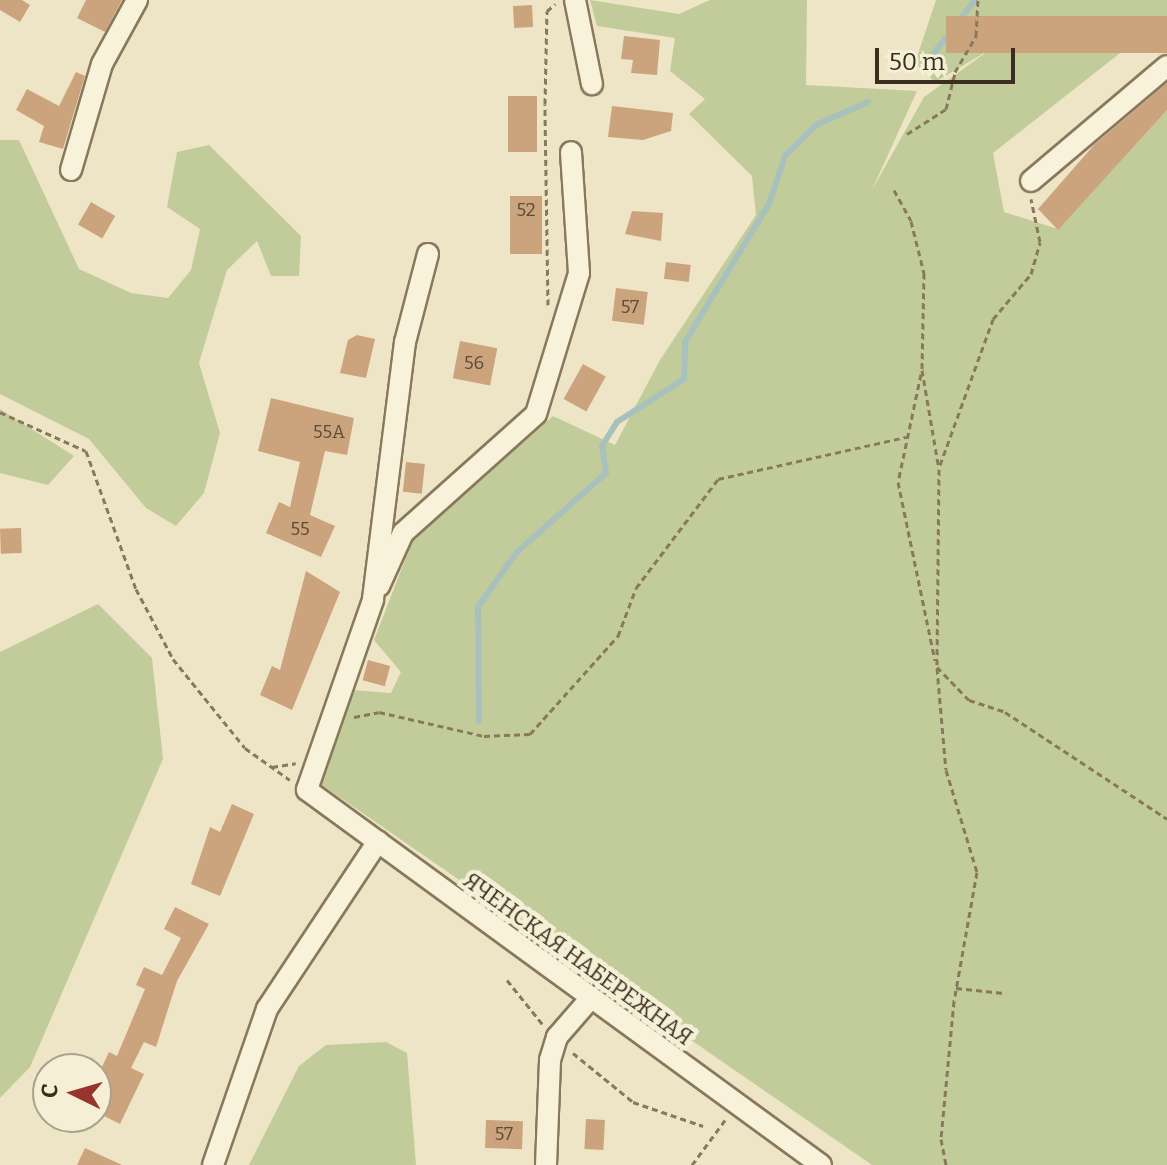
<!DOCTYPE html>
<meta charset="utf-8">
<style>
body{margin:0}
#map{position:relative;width:1167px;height:1165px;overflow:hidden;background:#eee5c6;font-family:Bitter,serif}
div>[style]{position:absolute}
.green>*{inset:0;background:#c2cc9a}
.stream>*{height:6px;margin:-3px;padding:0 3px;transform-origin:3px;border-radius:3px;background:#a8c1bc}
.building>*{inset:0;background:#cba47d;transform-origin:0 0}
.path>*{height:3px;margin-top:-1.5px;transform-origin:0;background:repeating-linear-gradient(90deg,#89785c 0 6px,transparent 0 10px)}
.roads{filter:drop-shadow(2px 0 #89785c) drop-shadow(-2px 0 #89785c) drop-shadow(0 2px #89785c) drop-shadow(0 -2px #89785c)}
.minor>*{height:20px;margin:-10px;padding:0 10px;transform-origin:10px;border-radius:10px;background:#f8f2da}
span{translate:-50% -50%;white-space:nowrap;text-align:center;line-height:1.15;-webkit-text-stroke:8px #f5efd6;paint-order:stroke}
.number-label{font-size:18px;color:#5e4c37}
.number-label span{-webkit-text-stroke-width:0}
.street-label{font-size:22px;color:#392e20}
.north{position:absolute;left:32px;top:1053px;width:80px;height:80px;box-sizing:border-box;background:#f5efd6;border:2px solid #aaa28d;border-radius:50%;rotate:275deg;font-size:22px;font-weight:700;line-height:32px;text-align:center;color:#392e20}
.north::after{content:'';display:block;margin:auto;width:28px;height:36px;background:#97352d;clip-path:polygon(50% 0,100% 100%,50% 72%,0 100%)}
.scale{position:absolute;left:875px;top:48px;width:140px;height:36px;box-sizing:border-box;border:4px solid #392e20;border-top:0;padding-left:10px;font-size:24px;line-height:28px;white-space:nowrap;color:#392e20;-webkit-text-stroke:6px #f5efd6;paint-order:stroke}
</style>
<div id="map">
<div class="green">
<div style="clip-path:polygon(590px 0,679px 14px,710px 0,807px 0,806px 85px,917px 91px,872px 190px,924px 97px,991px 49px,935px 82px,915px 63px,936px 0,1167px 0,1167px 16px,993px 153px,1004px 212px,1058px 229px,1167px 110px,1167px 1165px,872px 1165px,319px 783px,352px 690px,391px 693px,401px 672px,374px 640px,412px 542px,553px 416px,615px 445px,660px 360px,756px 215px,752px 176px,689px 114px,705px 99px,670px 71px,675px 38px,597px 26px)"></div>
<div style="clip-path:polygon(0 140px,19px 140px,79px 269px,131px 293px,168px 298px,191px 270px,200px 229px,167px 207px,177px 152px,209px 145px,301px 236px,299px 276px,271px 276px,257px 241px,227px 270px,199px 363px,220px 433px,204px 493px,176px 526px,146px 508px,89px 439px,0 394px)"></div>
<div style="clip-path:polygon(0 409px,74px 456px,48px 485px,0 473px)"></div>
<div style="clip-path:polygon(98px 604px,152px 658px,163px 759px,30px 1067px,0 1098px,0 652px)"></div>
<div style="clip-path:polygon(386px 1042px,407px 1053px,416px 1165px,249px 1165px,299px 1066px,326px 1045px)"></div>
</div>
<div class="stream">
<div style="left:923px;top:67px;width:85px;rotate:-52.2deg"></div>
<div style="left:479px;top:721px;width:114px;rotate:-90.5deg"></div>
<div style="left:478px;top:607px;width:67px;rotate:-54.7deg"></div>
<div style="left:517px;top:552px;width:119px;rotate:-41.6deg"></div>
<div style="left:606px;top:473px;width:27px;rotate:-98deg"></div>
<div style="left:602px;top:446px;width:28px;rotate:-58deg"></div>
<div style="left:617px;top:422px;width:80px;rotate:-32.7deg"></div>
<div style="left:684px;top:379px;width:37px;rotate:-88deg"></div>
<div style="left:685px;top:342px;width:162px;rotate:-58.7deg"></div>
<div style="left:769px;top:204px;width:51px;rotate:-71.6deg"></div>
<div style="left:785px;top:156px;width:44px;rotate:-45deg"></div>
<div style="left:816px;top:125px;width:57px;rotate:-23.9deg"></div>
</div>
<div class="building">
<div style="clip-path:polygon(0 0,22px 0,30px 5px,20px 22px,0 10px)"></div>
<div style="clip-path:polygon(86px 0,122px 0,105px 32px,77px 18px)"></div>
<div style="left:532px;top:5px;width:22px;height:19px;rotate:87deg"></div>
<div style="left:1167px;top:16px;width:37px;height:221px;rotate:90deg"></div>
<div style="clip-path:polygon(624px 36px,660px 40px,657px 75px,631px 73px,633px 60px,621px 59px)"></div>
<div style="clip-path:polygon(76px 72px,85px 76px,63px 149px,39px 142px,44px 126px,16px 110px,27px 89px,59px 106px)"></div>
<div style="clip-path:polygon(1167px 83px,1167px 110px,1058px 230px,1038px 209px,1094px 145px)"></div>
<div style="left:508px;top:96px;width:29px;height:56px"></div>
<div style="clip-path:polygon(612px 106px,673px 113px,671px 131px,643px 140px,608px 137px)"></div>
<div style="left:510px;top:196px;width:32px;height:58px"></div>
<div style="left:91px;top:202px;width:28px;height:26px;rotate:30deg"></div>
<div style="clip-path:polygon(632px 211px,663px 213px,661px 241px,625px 234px)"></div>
<div style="left:666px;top:262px;width:25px;height:17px;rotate:7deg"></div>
<div style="left:616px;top:288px;width:32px;height:33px;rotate:7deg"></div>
<div style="clip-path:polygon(357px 335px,375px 339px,366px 378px,340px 373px,348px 340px)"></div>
<div style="left:460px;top:341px;width:38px;height:38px;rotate:11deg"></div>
<div style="left:583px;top:364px;width:26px;height:40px;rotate:29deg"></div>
<div style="clip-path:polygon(271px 398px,354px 418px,347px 455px,325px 451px,310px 515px,335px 526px,321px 557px,266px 533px,279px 502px,290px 507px,300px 462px,258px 451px)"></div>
<div style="left:406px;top:462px;width:19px;height:30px;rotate:6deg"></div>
<div style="left:21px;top:528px;width:25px;height:21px;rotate:88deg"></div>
<div style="clip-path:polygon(306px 571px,340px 592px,292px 710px,260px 695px,272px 666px,280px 670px)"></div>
<div style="left:368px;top:660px;width:23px;height:21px;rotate:15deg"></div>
<div style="clip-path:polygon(232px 804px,254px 814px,220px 896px,191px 884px,210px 827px,220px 832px)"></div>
<div style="clip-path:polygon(175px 907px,209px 924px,177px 981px,156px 1047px,144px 1042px,131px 1068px,144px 1074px,120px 1124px,96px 1112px,96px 1080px,109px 1052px,117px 1056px,145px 989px,136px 985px,144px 967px,162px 975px,181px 938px,164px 929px)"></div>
<div style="left:586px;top:1119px;width:19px;height:30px;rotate:3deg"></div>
<div style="left:486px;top:1120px;width:37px;height:28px;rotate:2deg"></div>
<div style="clip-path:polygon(85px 1148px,122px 1165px,77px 1165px)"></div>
</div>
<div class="path">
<div style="left:907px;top:134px;width:46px;rotate:-32.7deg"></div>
<div style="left:946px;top:109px;width:38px;rotate:-76deg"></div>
<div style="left:955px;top:72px;width:42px;rotate:-59.7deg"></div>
<div style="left:976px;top:36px;width:36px;rotate:-87deg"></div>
<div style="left:894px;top:190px;width:35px;rotate:61deg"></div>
<div style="left:911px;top:221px;width:54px;rotate:76deg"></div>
<div style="left:924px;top:273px;width:97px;rotate:91.2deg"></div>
<div style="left:922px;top:370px;width:100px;rotate:80.3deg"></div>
<div style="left:939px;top:469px;width:199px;rotate:90.6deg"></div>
<div style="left:937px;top:668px;width:102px;rotate:85deg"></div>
<div style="left:946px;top:770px;width:107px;rotate:73.1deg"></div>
<div style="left:977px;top:872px;width:131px;rotate:100.1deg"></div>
<div style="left:954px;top:1001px;width:139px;rotate:95.4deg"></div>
<div style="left:941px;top:1139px;width:26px;rotate:79deg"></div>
<div style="left:548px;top:305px;width:201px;rotate:-90.9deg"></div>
<div style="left:545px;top:104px;width:93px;rotate:-88.8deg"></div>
<div style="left:547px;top:11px;width:11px;rotate:-41deg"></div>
<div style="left:921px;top:374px;width:110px;rotate:102deg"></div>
<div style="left:898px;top:482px;width:182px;rotate:78.3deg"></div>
<div style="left:0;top:412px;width:94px;rotate:24.4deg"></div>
<div style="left:86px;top:451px;width:147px;rotate:70.1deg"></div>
<div style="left:136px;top:589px;width:79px;rotate:62.1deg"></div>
<div style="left:173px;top:659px;width:114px;rotate:51deg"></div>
<div style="left:245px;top:748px;width:55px;rotate:35.4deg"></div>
<div style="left:940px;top:465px;width:155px;rotate:-70deg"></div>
<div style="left:993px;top:319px;width:59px;rotate:-49.8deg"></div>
<div style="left:1031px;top:274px;width:33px;rotate:-74deg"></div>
<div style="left:1040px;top:242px;width:44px;rotate:-101.8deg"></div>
<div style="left:937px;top:667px;width:46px;rotate:45.9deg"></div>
<div style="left:969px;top:700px;width:38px;rotate:18deg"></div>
<div style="left:1005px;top:712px;width:194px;rotate:33.4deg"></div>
<div style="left:354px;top:717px;width:25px;rotate:-11deg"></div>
<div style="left:379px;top:712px;width:108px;rotate:12.9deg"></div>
<div style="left:484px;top:736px;width:46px;rotate:-2.5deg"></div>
<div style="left:530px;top:734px;width:132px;rotate:-48.1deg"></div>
<div style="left:618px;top:636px;width:51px;rotate:-69.4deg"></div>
<div style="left:636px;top:588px;width:136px;rotate:-53deg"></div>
<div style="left:718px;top:479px;width:193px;rotate:-12.6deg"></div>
<div style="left:272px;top:767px;width:24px;rotate:-9deg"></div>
<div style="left:507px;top:980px;width:59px;rotate:51.2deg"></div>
<div style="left:956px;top:988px;width:48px;rotate:5.9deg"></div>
<div style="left:573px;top:1053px;width:77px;rotate:39.2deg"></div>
<div style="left:633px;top:1102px;width:74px;rotate:18.9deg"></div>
<div style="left:692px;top:1165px;width:56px;rotate:-53.7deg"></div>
</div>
<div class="roads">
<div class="minor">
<div style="left:575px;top:0;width:86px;rotate:78.6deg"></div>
<div style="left:71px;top:170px;width:110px;rotate:-73.7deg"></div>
<div style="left:102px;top:64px;width:73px;rotate:-61.3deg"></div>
<div style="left:1031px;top:181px;width:178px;rotate:-40.2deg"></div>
<div style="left:428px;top:254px;width:91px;rotate:104.6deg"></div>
<div style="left:405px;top:342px;width:260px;rotate:97.1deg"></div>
<div style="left:373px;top:600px;width:201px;rotate:109.2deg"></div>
<div style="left:307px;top:790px;width:636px;rotate:36.11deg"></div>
<div style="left:379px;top:586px;width:58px;rotate:-65.6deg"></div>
<div style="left:403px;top:533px;width:178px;rotate:-41.8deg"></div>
<div style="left:536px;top:414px;width:147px;rotate:-73deg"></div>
<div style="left:579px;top:273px;width:121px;rotate:-93.8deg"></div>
<div style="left:213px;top:1165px;width:165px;rotate:-70.9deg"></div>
<div style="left:267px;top:1009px;width:201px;rotate:-56.5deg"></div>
<div style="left:546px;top:1165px;width:105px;rotate:-87.8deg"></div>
<div style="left:550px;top:1060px;width:24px;rotate:-73deg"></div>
<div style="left:557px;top:1037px;width:49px;rotate:-49.1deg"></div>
</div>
</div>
<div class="number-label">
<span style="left:526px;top:210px">52</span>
<span style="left:630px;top:307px">57</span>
<span style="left:474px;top:363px">56</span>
<span style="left:329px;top:432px">55А</span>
<span style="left:300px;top:529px">55</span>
<span style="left:504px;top:1134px">57</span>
</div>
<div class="street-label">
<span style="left:578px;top:959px;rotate:36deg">ЯЧЕНСКАЯ НАБЕРЕЖНАЯ</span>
</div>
<div class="north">С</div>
<div class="scale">50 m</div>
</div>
